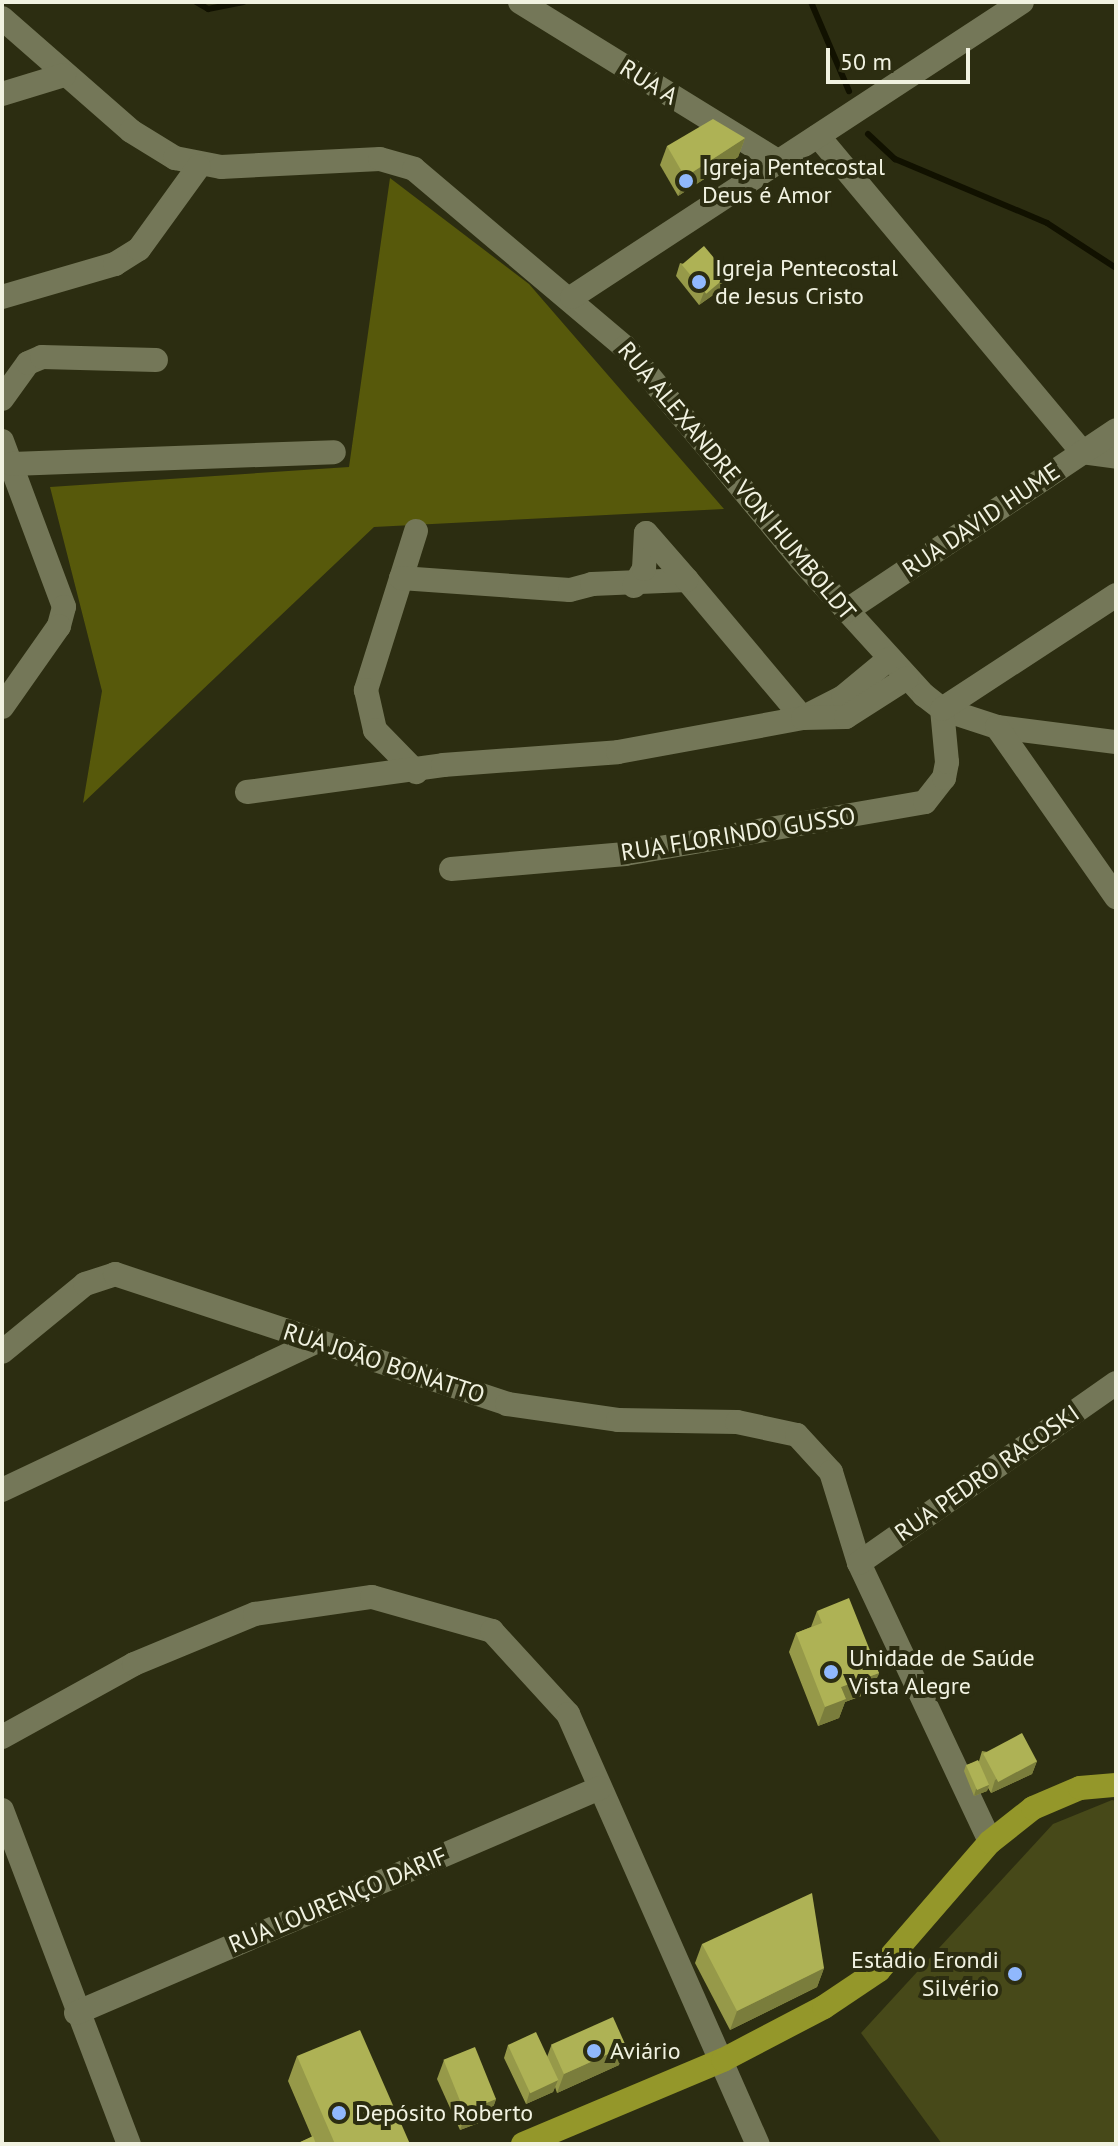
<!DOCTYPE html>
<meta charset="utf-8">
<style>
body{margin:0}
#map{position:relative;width:1118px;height:2146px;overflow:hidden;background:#2c2d11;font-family:"PT Sans",sans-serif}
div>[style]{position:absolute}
.green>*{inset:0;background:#474919}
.forest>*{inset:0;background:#57590b}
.stream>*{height:6px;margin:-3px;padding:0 3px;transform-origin:3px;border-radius:3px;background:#110}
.minor>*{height:24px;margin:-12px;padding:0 12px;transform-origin:12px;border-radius:12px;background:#747758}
.major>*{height:24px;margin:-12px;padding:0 12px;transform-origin:12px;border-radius:12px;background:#94972a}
.wall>*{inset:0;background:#969949}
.shaded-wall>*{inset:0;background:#7a7d3c}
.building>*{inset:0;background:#aeb255;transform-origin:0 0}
.dots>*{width:22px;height:22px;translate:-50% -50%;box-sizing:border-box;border:4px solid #2c2d11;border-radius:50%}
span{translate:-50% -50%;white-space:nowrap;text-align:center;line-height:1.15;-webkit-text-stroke:8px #2c2d11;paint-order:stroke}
.street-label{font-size:24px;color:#f1f2e1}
.poi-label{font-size:24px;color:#f1f2e1}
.left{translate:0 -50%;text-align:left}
.right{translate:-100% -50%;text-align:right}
.frame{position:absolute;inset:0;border:4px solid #f1f2e1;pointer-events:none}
.scale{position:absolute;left:826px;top:48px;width:144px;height:36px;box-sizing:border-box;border:4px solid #f1f2e1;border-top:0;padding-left:10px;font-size:24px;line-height:28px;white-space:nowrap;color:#f1f2e1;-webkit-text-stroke:6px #2c2d11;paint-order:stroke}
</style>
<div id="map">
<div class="green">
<div style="clip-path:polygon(1112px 1800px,1116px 1801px,1116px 2144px,942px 2144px,861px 2033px,1053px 1824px)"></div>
</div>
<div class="forest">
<div style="clip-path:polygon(390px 178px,529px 284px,724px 509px,374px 527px,83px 803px,102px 691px,50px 487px,349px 467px)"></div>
</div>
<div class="stream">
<div style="left:196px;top:2px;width:14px;rotate:30deg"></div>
<div style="left:208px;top:9px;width:36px;rotate:-11deg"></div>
<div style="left:811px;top:2px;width:97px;rotate:66.9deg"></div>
<div style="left:868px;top:134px;width:37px;rotate:43deg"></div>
<div style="left:895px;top:159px;width:165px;rotate:22.8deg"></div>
<div style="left:1047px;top:223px;width:82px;rotate:33.1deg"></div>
</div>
<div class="minor">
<div style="left:520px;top:2px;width:304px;rotate:31.7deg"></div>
<div style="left:2px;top:18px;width:171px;rotate:41.2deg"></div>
<div style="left:131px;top:131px;width:52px;rotate:31.5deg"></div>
<div style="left:175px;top:158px;width:47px;rotate:11.1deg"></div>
<div style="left:221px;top:167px;width:159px;rotate:-2.9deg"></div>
<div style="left:380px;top:159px;width:35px;rotate:16deg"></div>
<div style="left:414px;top:169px;width:276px;rotate:40.2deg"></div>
<div style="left:625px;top:347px;width:276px;rotate:50.4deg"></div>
<div style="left:801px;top:560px;width:183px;rotate:47.7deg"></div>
<div style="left:924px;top:695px;width:23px;rotate:38deg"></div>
<div style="left:942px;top:709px;width:58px;rotate:18.1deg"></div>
<div style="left:997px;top:727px;width:120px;rotate:7.2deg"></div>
<div style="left:2px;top:94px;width:65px;rotate:-17deg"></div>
<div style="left:818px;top:136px;width:412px;rotate:50.1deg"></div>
<div style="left:1082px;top:452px;width:34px;rotate:8deg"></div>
<div style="left:2px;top:297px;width:118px;rotate:-16.3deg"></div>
<div style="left:115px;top:264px;width:28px;rotate:-32deg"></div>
<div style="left:139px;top:249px;width:102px;rotate:-54.1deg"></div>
<div style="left:572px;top:297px;width:538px;rotate:-33.25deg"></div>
<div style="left:2px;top:399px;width:44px;rotate:-54.2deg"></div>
<div style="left:28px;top:363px;width:15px;rotate:-23deg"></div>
<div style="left:42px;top:357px;width:114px;rotate:1.5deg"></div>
<div style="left:2px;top:441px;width:177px;rotate:69.5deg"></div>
<div style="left:64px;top:607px;width:20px;rotate:105deg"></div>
<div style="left:59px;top:626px;width:99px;rotate:125.1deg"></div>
<div style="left:12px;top:464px;width:322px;rotate:-2.1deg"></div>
<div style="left:416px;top:531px;width:167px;rotate:107.5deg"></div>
<div style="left:366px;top:690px;width:41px;rotate:77.3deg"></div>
<div style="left:375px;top:730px;width:59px;rotate:45.7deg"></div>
<div style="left:401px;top:578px;width:169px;rotate:4.1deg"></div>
<div style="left:570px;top:590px;width:23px;rotate:-15deg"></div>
<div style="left:592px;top:584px;width:95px;rotate:-2.4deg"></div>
<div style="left:687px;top:580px;width:180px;rotate:50deg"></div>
<div style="left:634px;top:586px;width:20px;rotate:-60deg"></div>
<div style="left:644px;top:569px;width:36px;rotate:-87deg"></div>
<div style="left:646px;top:533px;width:62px;rotate:48.9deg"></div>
<div style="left:846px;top:611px;width:325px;rotate:-33.8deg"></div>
<div style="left:808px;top:715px;width:39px;rotate:-27deg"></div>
<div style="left:843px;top:697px;width:60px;rotate:-39.6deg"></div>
<div style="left:997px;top:727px;width:208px;rotate:55deg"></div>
<div style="left:247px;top:792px;width:198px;rotate:-7.8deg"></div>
<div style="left:443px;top:765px;width:175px;rotate:-4.2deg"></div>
<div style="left:618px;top:752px;width:188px;rotate:-10.4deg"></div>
<div style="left:803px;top:718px;width:43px;rotate:-1.3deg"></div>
<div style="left:846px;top:717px;width:72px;rotate:-32.6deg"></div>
<div style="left:451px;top:869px;width:175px;rotate:-4.9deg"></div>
<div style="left:625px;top:854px;width:304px;rotate:-9.8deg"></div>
<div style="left:925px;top:802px;width:31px;rotate:-52deg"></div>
<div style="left:944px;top:778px;width:16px;rotate:-79deg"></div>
<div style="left:947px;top:762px;width:53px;rotate:-95.4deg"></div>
<div style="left:942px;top:709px;width:208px;rotate:-33.2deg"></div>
<div style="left:2px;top:1352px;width:107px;rotate:-39.3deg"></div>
<div style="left:85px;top:1284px;width:32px;rotate:-18deg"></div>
<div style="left:115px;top:1274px;width:413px;rotate:18.3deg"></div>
<div style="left:507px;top:1404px;width:112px;rotate:8.2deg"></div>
<div style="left:618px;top:1420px;width:119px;rotate:1deg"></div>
<div style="left:737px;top:1422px;width:61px;rotate:12.2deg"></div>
<div style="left:797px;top:1435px;width:50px;rotate:47.4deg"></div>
<div style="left:831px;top:1472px;width:95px;rotate:72.9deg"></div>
<div style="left:859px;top:1563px;width:308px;rotate:64.8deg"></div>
<div style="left:2px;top:1490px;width:348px;rotate:-25.3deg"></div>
<div style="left:859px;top:1563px;width:314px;rotate:-35deg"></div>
<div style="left:2px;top:1737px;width:151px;rotate:-28.9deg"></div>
<div style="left:134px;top:1664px;width:131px;rotate:-22.5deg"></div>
<div style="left:255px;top:1614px;width:118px;rotate:-8.3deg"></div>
<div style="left:372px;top:1597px;width:125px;rotate:15.8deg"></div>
<div style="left:492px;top:1631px;width:113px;rotate:47.5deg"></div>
<div style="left:568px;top:1714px;width:470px;rotate:66.2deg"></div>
<div style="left:2px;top:1810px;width:357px;rotate:69.2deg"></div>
<div style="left:76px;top:2013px;width:570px;rotate:-23.24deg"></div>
</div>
<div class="major">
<div style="left:523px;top:2144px;width:217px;rotate:-22.8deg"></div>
<div style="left:723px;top:2060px;width:114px;rotate:-27.7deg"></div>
<div style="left:824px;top:2007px;width:66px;rotate:-33.9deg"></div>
<div style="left:879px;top:1970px;width:169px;rotate:-49.1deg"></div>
<div style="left:990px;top:1842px;width:55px;rotate:-38.3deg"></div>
<div style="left:1033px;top:1808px;width:51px;rotate:-23.1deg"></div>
<div style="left:1080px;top:1788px;width:36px;rotate:-5deg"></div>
</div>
<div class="wall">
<div style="clip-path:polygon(745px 138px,738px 157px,678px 196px,660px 165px,667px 146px)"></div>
<div style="clip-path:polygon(680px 263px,728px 275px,723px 288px,699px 305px,676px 276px)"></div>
<div style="clip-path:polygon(817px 1611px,879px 1673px,872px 1692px,845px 1702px,839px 1718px,818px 1726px,789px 1652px,796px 1633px,811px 1627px)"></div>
<div style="clip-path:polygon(982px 1751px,1037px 1761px,1032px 1774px,991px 1793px,988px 1788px,987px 1791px,974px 1796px,964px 1771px,966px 1765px,979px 1761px)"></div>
<div style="clip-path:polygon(702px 1944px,824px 1968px,817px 1987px,730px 2030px,695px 1963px)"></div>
<div style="clip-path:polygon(508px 2045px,547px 2057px,551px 2046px,619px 2065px,557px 2093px,555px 2087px,553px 2092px,526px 2104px,504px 2058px)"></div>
<div style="clip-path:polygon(297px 2056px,410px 2144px,296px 2144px,312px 2137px,288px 2081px)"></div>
<div style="clip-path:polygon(444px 2060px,496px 2099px,489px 2119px,460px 2130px,437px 2079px)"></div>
</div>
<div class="shaded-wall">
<div style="clip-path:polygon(745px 138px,738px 157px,678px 196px,685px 177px)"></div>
<div style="clip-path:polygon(728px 275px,723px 288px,699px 305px,704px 292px)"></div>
<div style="clip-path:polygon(879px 1673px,872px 1692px,845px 1702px,839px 1718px,818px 1726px,825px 1707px,841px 1687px)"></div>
<div style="clip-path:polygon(1037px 1761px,1032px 1774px,991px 1793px,995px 1780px)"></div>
<div style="clip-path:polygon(989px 1785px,987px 1791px,974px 1796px,976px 1789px)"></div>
<div style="clip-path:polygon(824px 1968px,817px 1987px,730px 2030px,737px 2011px)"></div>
<div style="clip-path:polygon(626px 2046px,619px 2065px,557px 2093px,564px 2074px)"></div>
<div style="clip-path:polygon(558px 2080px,553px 2092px,526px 2104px,530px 2091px)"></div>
<div style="clip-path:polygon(496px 2099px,489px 2119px,460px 2130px,467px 2111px)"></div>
</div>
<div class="building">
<div style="clip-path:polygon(713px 119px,745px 138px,685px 177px,667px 146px)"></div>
<div style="left:704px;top:246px;width:38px;height:29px;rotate:50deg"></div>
<div style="clip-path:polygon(849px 1598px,879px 1673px,841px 1687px,846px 1699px,825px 1707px,796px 1633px,822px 1623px,817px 1611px)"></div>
<div style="left:1022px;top:1733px;width:32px;height:44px;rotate:62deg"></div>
<div style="left:978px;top:1760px;width:27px;height:13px;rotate:66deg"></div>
<div style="clip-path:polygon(812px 1893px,824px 1968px,737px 2011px,702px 1944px)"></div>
<div style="left:613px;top:2017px;width:32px;height:68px;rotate:66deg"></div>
<div style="clip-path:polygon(360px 2030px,410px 2144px,335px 2144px,297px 2056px)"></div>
<div style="left:536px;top:2032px;width:53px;height:31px;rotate:65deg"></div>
<div style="left:475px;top:2047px;width:56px;height:34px;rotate:68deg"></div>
<div style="clip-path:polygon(313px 2136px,316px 2144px,296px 2144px)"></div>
</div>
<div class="dots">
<div style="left:686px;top:181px;background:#90b8fd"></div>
<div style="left:699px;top:282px;background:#90b8fd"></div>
<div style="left:831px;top:1672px;background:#90b8fd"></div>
<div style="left:1015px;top:1974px;background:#90b8fd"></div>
<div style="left:594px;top:2051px;background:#90b8fd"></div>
<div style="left:339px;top:2113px;background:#90b8fd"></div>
</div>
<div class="street-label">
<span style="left:649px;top:82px;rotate:32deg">RUA A</span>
<span style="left:737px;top:481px;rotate:50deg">RUA ALEXANDRE VON HUMBOLDT</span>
<span style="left:981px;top:520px;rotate:-34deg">RUA DAVID HUME</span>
<span style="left:738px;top:834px;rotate:-9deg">RUA FLORINDO GUSSO</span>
<span style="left:384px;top:1363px;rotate:18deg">RUA JOÃO BONATTO</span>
<span style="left:987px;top:1473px;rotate:-35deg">RUA PEDRO RACOSKI</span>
<span style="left:338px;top:1900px;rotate:-23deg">RUA LOURENÇO DARIF</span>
</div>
<div class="poi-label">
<span class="left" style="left:702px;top:181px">Igreja Pentecostal<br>Deus é Amor</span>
<span class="left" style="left:715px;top:282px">Igreja Pentecostal<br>de Jesus Cristo</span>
<span class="left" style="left:849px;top:1672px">Unidade de Saúde<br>Vista Alegre</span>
<span class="right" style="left:999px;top:1974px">Estádio Erondi<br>Silvério</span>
<span class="left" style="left:610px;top:2051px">Aviário</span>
<span class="left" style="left:355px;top:2113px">Depósito Roberto</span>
</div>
<div class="frame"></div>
<div class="scale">50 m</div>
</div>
